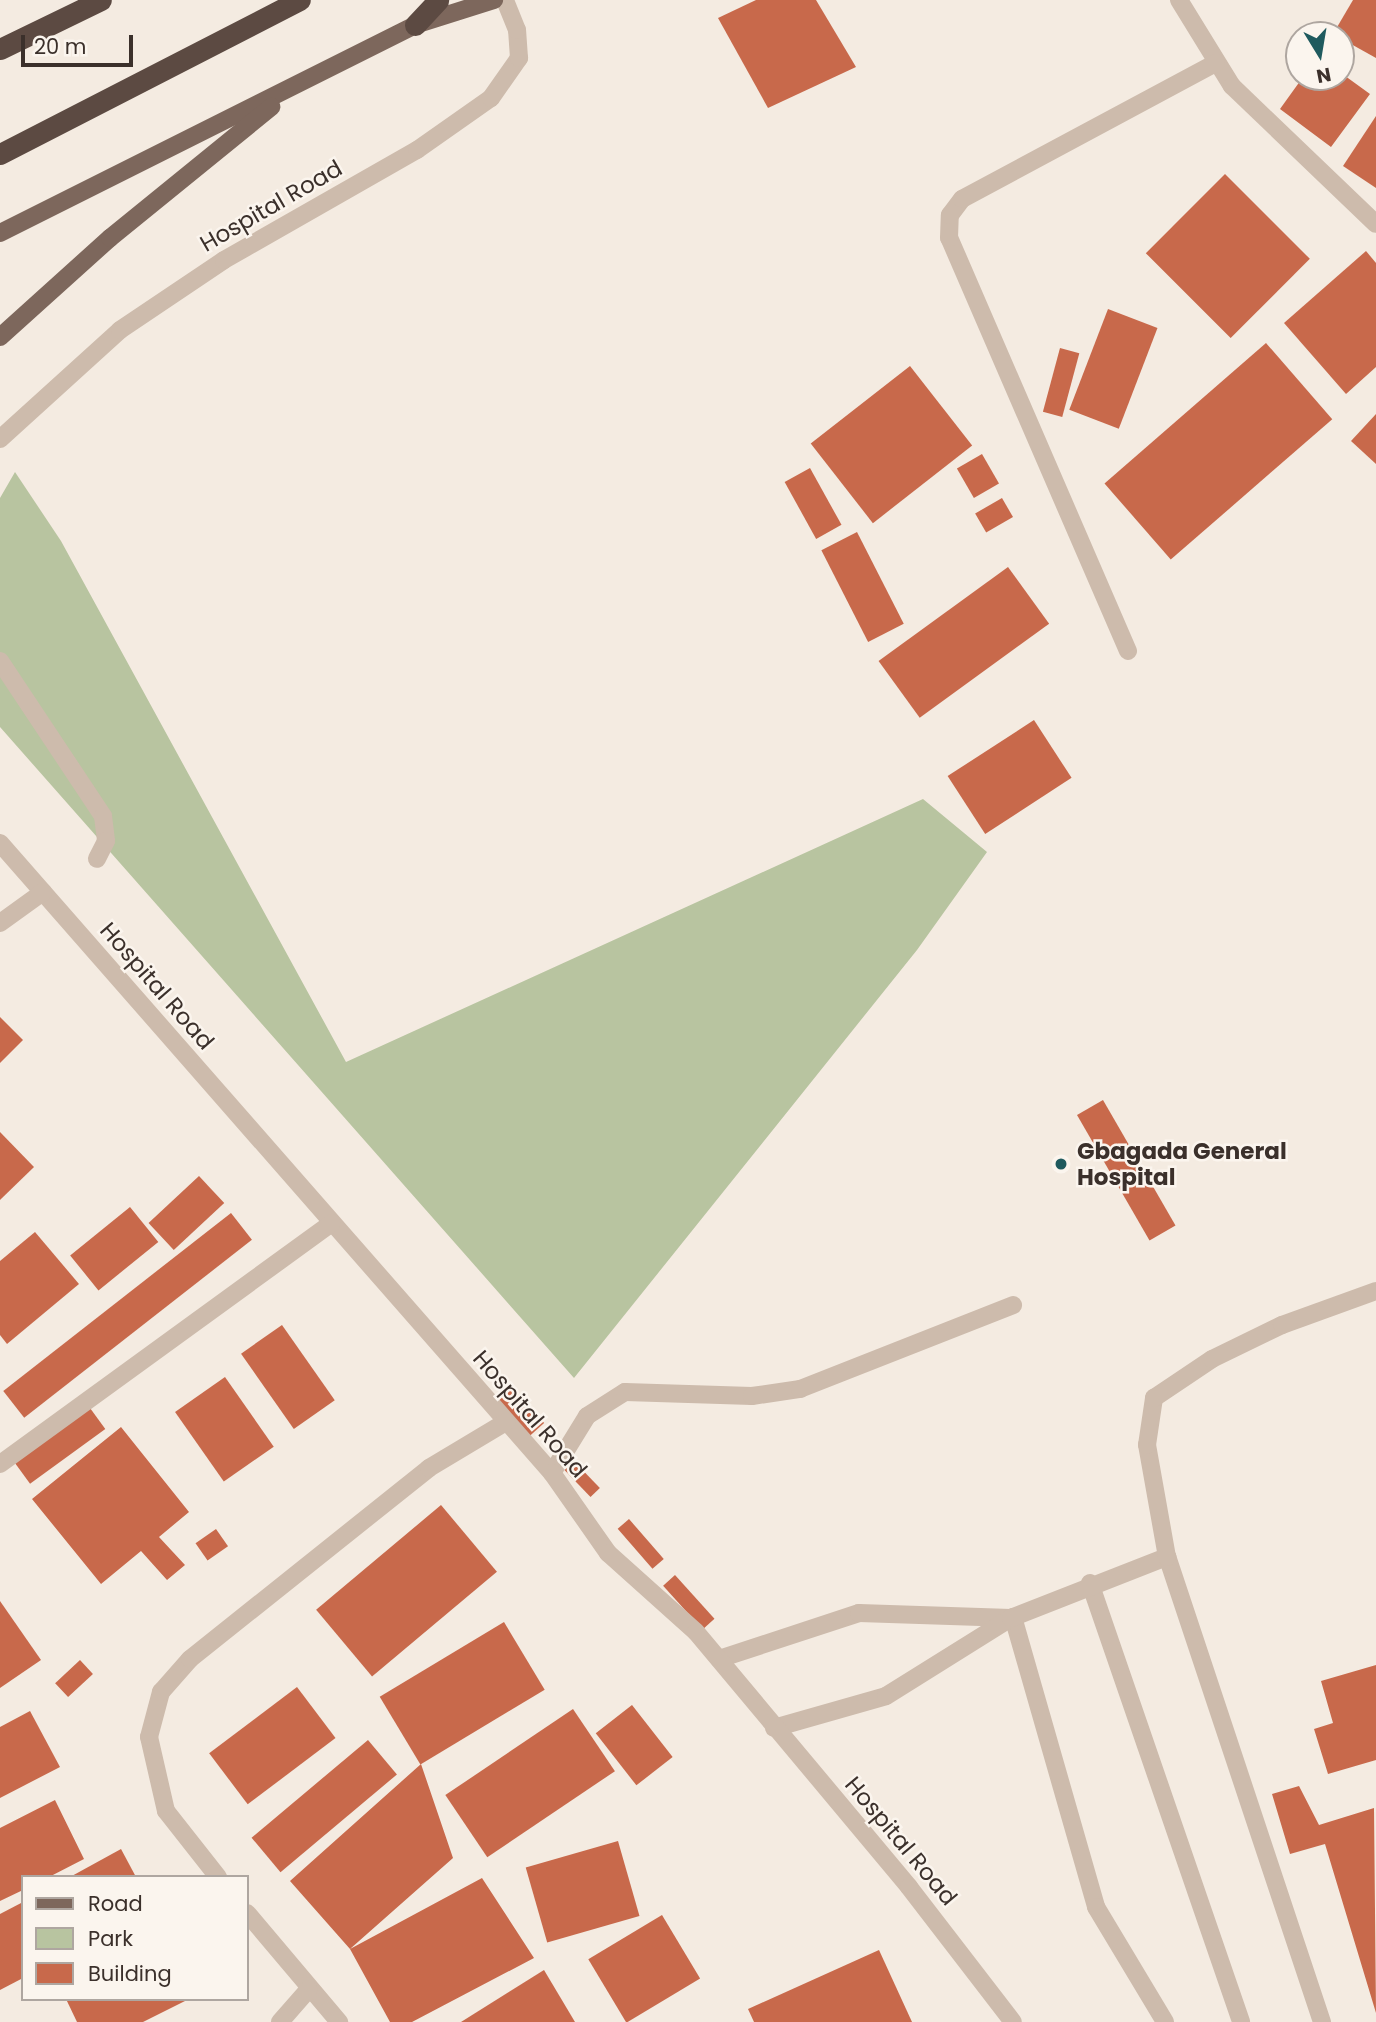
<!DOCTYPE html>
<style>
body{margin:0}
#map{position:relative;width:1376px;height:2022px;overflow:hidden;background:#f4ebe1;font-family:Poppins,sans-serif}
div>[style]{position:absolute}
.green>*{inset:0;background:#b8c4a0}
.building>*{inset:0;background:#c8694b;transform-origin:0 0}
.lane>*{height:18px;margin:-9px;padding:0 9px;transform-origin:9px;border-radius:9px;background:#cdbbac}
.street>*{height:18px;margin:-9px;padding:0 9px;transform-origin:9px;border-radius:9px;background:#cdbbac}
.primary>*{height:18px;margin:-9px;padding:0 9px;transform-origin:9px;border-radius:9px;background:#7d675c}
.highway>*{height:21px;margin:-10.5px;padding:0 10.5px;transform-origin:10.5px;border-radius:10.5px;background:#5c4a42}
.dots>*{width:19px;height:19px;translate:-50% -50%;box-sizing:border-box;border:4px solid #fbf5ee;border-radius:50%}
span{translate:-50% -50%;white-space:nowrap;text-align:center;line-height:1.15;-webkit-text-stroke:5px #fbf5ee;paint-order:stroke}
.street-label{font-size:23px;color:#3b302b}
.poi-label{font-size:23px;color:#3b302b;font-weight:700}
.left{translate:0 -50%;text-align:left}
.legend{position:absolute;left:21px;top:1875px;width:228px;height:126px;box-sizing:border-box;background:#fbf5ee;border:2px solid #aea6a0;margin:0;padding:9px 12px;list-style:none;font-size:21px;color:#3b302b}
.legend li{display:flex;align-items:center;gap:14px;height:35px}
.legend b{width:35px;border:2px solid #aea6a0}
.north{position:absolute;left:1285px;top:21px;width:70px;height:70px;box-sizing:border-box;background:#fbf5ee;border:2px solid #aea6a0;border-radius:50%;rotate:169deg;font-size:19px;font-weight:700;line-height:28px;text-align:center;color:#3b302b}
.north::after{content:'';display:block;margin:auto;width:24px;height:32px;background:#1f5a5e;clip-path:polygon(50% 0,100% 100%,50% 72%,0 100%)}
.scale{position:absolute;left:21px;top:35px;width:112px;height:32px;box-sizing:border-box;border:4px solid #3b302b;border-top:0;padding-left:9px;font-size:21px;line-height:24px;white-space:nowrap;color:#3b302b;-webkit-text-stroke:5px #fbf5ee;paint-order:stroke}
</style>
<div id="map">
<div class="green">
<div style="clip-path:polygon(15px 472px,61px 541px,346px 1062px,923px 799px,987px 852px,917px 950px,574px 1378px,0 727px,0 498px)"></div>
</div>
<div class="building">
<div style="clip-path:polygon(756px 0,816px 0,856px 67px,768px 108px,718px 18px)"></div>
<div style="clip-path:polygon(1353px 0,1376px 0,1376px 58px,1333px 34px)"></div>
<div style="clip-path:polygon(1341px 73px,1370px 94px,1331px 147px,1280px 109px,1303px 77px,1341px 77px)"></div>
<div style="clip-path:polygon(1376px 116px,1376px 188px,1343px 166px)"></div>
<div style="left:1225px;top:174px;width:120px;height:112px;rotate:45deg"></div>
<div style="clip-path:polygon(1366px 251px,1376px 263px,1376px 367px,1346px 394px,1284px 323px)"></div>
<div style="left:1108px;top:309px;width:53px;height:108px;rotate:21deg"></div>
<div style="left:1266px;top:343px;width:101px;height:214px;rotate:49deg"></div>
<div style="left:1060px;top:348px;width:20px;height:66px;rotate:15deg"></div>
<div style="left:910px;top:366px;width:101px;height:126px;rotate:52deg"></div>
<div style="clip-path:polygon(1376px 414px,1376px 464px,1351px 441px)"></div>
<div style="left:982px;top:454px;width:34px;height:29px;rotate:60deg"></div>
<div style="left:810px;top:468px;width:65px;height:29px;rotate:61deg"></div>
<div style="left:1002px;top:498px;width:22px;height:31px;rotate:60deg"></div>
<div style="left:857px;top:532px;width:103px;height:40px;rotate:63deg"></div>
<div style="left:1008px;top:567px;width:70px;height:160px;rotate:54deg"></div>
<div style="left:1034px;top:720px;width:69px;height:103px;rotate:57deg"></div>
<div style="clip-path:polygon(0 1017px,23px 1040px,0 1063px)"></div>
<div style="left:1103px;top:1100px;width:145px;height:30px;rotate:60deg"></div>
<div style="clip-path:polygon(0 1132px,34px 1167px,0 1200px)"></div>
<div style="left:199px;top:1176px;width:37px;height:69px;rotate:47deg"></div>
<div style="left:130px;top:1207px;width:45px;height:77px;rotate:51deg"></div>
<div style="left:231px;top:1213px;width:34px;height:289px;rotate:52deg"></div>
<div style="clip-path:polygon(35px 1232px,79px 1284px,7px 1344px,0 1335px,0 1261px)"></div>
<div style="left:282px;top:1325px;width:92px;height:50px;rotate:55deg"></div>
<div style="left:225px;top:1377px;width:85px;height:61px;rotate:55deg"></div>
<div style="left:510px;top:1385px;width:51px;height:21px;rotate:48deg"></div>
<div style="left:90px;top:1408px;width:26px;height:93px;rotate:54deg"></div>
<div style="clip-path:polygon(121px 1427px,189px 1512px,159px 1537px,185px 1565px,167px 1580px,141px 1551px,101px 1584px,32px 1499px)"></div>
<div style="left:570px;top:1457px;width:43px;height:13px;rotate:46deg"></div>
<div style="left:441px;top:1505px;width:87px;height:163px;rotate:50deg"></div>
<div style="left:629px;top:1519px;width:53px;height:15px;rotate:49deg"></div>
<div style="left:216px;top:1529px;width:21px;height:25px;rotate:55deg"></div>
<div style="left:675px;top:1575px;width:59px;height:16px;rotate:48deg"></div>
<div style="clip-path:polygon(0 1601px,41px 1660px,0 1688px)"></div>
<div style="left:504px;top:1622px;width:79px;height:145px;rotate:59deg"></div>
<div style="left:80px;top:1660px;width:19px;height:34px;rotate:47deg"></div>
<div style="clip-path:polygon(1376px 1665px,1376px 1760px,1328px 1774px,1314px 1729px,1333px 1723px,1321px 1681px)"></div>
<div style="left:297px;top:1687px;width:64px;height:110px;rotate:53deg"></div>
<div style="left:632px;top:1705px;width:66px;height:46px;rotate:52deg"></div>
<div style="left:573px;top:1709px;width:75px;height:154px;rotate:56deg"></div>
<div style="clip-path:polygon(30px 1711px,60px 1767px,0 1798px,0 1727px)"></div>
<div style="left:368px;top:1740px;width:45px;height:152px;rotate:50deg"></div>
<div style="clip-path:polygon(421px 1764px,453px 1858px,350px 1949px,482px 1878px,534px 1958px,412px 2022px,390px 2022px,350px 1949px,290px 1881px)"></div>
<div style="clip-path:polygon(1299px 1786px,1319px 1825px,1374px 1808px,1376px 2013px,1325px 1844px,1290px 1854px,1272px 1794px)"></div>
<div style="clip-path:polygon(55px 1800px,84px 1859px,49px 1877px,23px 1877px,23px 1890px,0 1901px,0 1828px)"></div>
<div style="left:618px;top:1841px;width:78px;height:96px;rotate:74deg"></div>
<div style="clip-path:polygon(121px 1849px,136px 1877px,70px 1877px)"></div>
<div style="clip-path:polygon(23px 1902px,23px 1978px,0 1990px,0 1914px)"></div>
<div style="left:662px;top:1915px;width:74px;height:86px;rotate:59deg"></div>
<div style="clip-path:polygon(879px 1950px,912px 2022px,754px 2022px,748px 2009px)"></div>
<div style="clip-path:polygon(544px 1970px,575px 2022px,461px 2022px)"></div>
<div style="clip-path:polygon(66px 1999px,189px 1999px,143px 2022px,77px 2022px)"></div>
</div>
<div class="lane">
<div style="left:0;top:661px;width:186px;rotate:56.4deg"></div>
<div style="left:103px;top:816px;width:25px;rotate:83deg"></div>
<div style="left:106px;top:841px;width:20px;rotate:117deg"></div>
<div style="left:552px;top:1473px;width:67px;rotate:-58.4deg"></div>
<div style="left:587px;top:1416px;width:45px;rotate:-32.3deg"></div>
<div style="left:625px;top:1392px;width:127px;rotate:1.8deg"></div>
<div style="left:752px;top:1396px;width:49px;rotate:-8.3deg"></div>
<div style="left:800px;top:1389px;width:229px;rotate:-21.5deg"></div>
<div style="left:1090px;top:1583px;width:464px;rotate:71deg"></div>
<div style="left:1013px;top:1617px;width:302px;rotate:74deg"></div>
<div style="left:1096px;top:1907px;width:134px;rotate:59deg"></div>
<div style="left:719px;top:1659px;width:147px;rotate:-18.2deg"></div>
<div style="left:859px;top:1613px;width:152px;rotate:1.9deg"></div>
<div style="left:774px;top:1728px;width:116px;rotate:-15.9deg"></div>
<div style="left:886px;top:1696px;width:147px;rotate:-32deg"></div>
<div style="left:1011px;top:1618px;width:168px;rotate:-21.4deg"></div>
<div style="left:1322px;top:2022px;width:490px;rotate:-108.4deg"></div>
<div style="left:1167px;top:1557px;width:114px;rotate:-100.1deg"></div>
<div style="left:1147px;top:1445px;width:48px;rotate:-81.5deg"></div>
<div style="left:1154px;top:1398px;width:70px;rotate:-33.9deg"></div>
<div style="left:1212px;top:1359px;width:78px;rotate:-25.9deg"></div>
<div style="left:1282px;top:1325px;width:100px;rotate:-19.9deg"></div>
</div>
<div class="street">
<div style="left:1179px;top:0;width:101px;rotate:58.4deg"></div>
<div style="left:1232px;top:86px;width:199px;rotate:43.8deg"></div>
<div style="left:0;top:439px;width:162px;rotate:-42.2deg"></div>
<div style="left:120px;top:330px;width:125px;rotate:-33.9deg"></div>
<div style="left:224px;top:260px;width:222px;rotate:-29.7deg"></div>
<div style="left:417px;top:150px;width:90px;rotate:-35.1deg"></div>
<div style="left:491px;top:98px;width:49px;rotate:-55deg"></div>
<div style="left:519px;top:58px;width:28px;rotate:-94deg"></div>
<div style="left:517px;top:30px;width:32px;rotate:-112deg"></div>
<div style="left:1128px;top:651px;width:450px;rotate:-113.4deg"></div>
<div style="left:949px;top:238px;width:23px;rotate:-88deg"></div>
<div style="left:950px;top:215px;width:20px;rotate:-53deg"></div>
<div style="left:962px;top:199px;width:288px;rotate:-28.2deg"></div>
<div style="left:0;top:843px;width:838px;rotate:48.78deg"></div>
<div style="left:552px;top:1473px;width:98px;rotate:55deg"></div>
<div style="left:608px;top:1553px;width:118px;rotate:41.9deg"></div>
<div style="left:696px;top:1632px;width:332px;rotate:50.1deg"></div>
<div style="left:909px;top:1887px;width:170px;rotate:52.4deg"></div>
<div style="left:0;top:923px;width:53px;rotate:-35.8deg"></div>
<div style="left:0;top:1464px;width:410px;rotate:-36deg"></div>
<div style="left:218px;top:1877px;width:84px;rotate:-128.2deg"></div>
<div style="left:166px;top:1811px;width:76px;rotate:-102.9deg"></div>
<div style="left:149px;top:1737px;width:47px;rotate:-75.1deg"></div>
<div style="left:161px;top:1692px;width:44px;rotate:-48.7deg"></div>
<div style="left:190px;top:1659px;width:306px;rotate:-38.6deg"></div>
<div style="left:429px;top:1468px;width:90px;rotate:-30.9deg"></div>
<div style="left:247px;top:1913px;width:143px;rotate:49.8deg"></div>
<div style="left:280px;top:2022px;width:43px;rotate:-48.8deg"></div>
</div>
<div class="primary">
<div style="left:0;top:233px;width:464px;rotate:-26.6deg"></div>
<div style="left:415px;top:25px;width:83px;rotate:-17.6deg"></div>
<div style="left:0;top:337px;width:148px;rotate:-42deg"></div>
<div style="left:110px;top:238px;width:208px;rotate:-39.1deg"></div>
</div>
<div class="highway">
<div style="left:415px;top:25px;width:34px;rotate:-47deg"></div>
<div style="left:0;top:49px;width:112px;rotate:-25.9deg"></div>
<div style="left:0;top:154px;width:337px;rotate:-27.2deg"></div>
</div>
<div class="dots">
<div style="left:1061px;top:1164px;background:#1f5a5e"></div>
</div>
<div class="street-label">
<span style="left:271px;top:206px;rotate:-30deg">Hospital Road</span>
<span style="left:157px;top:986px;rotate:49deg">Hospital Road</span>
<span style="left:530px;top:1414px;rotate:49deg">Hospital Road</span>
<span style="left:901px;top:1841px;rotate:50deg">Hospital Road</span>
</div>
<div class="poi-label">
<span class="left" style="left:1077px;top:1164px">Gbagada General<br>Hospital</span>
</div>
<ul class="legend">
<li><b style="height:9px;background:#7d675c"></b>Road</li>
<li><b style="height:19px;background:#b8c4a0"></b>Park</li>
<li><b style="height:19px;background:#c8694b"></b>Building</li>
</ul>
<div class="north">N</div>
<div class="scale">20 m</div>
</div>
